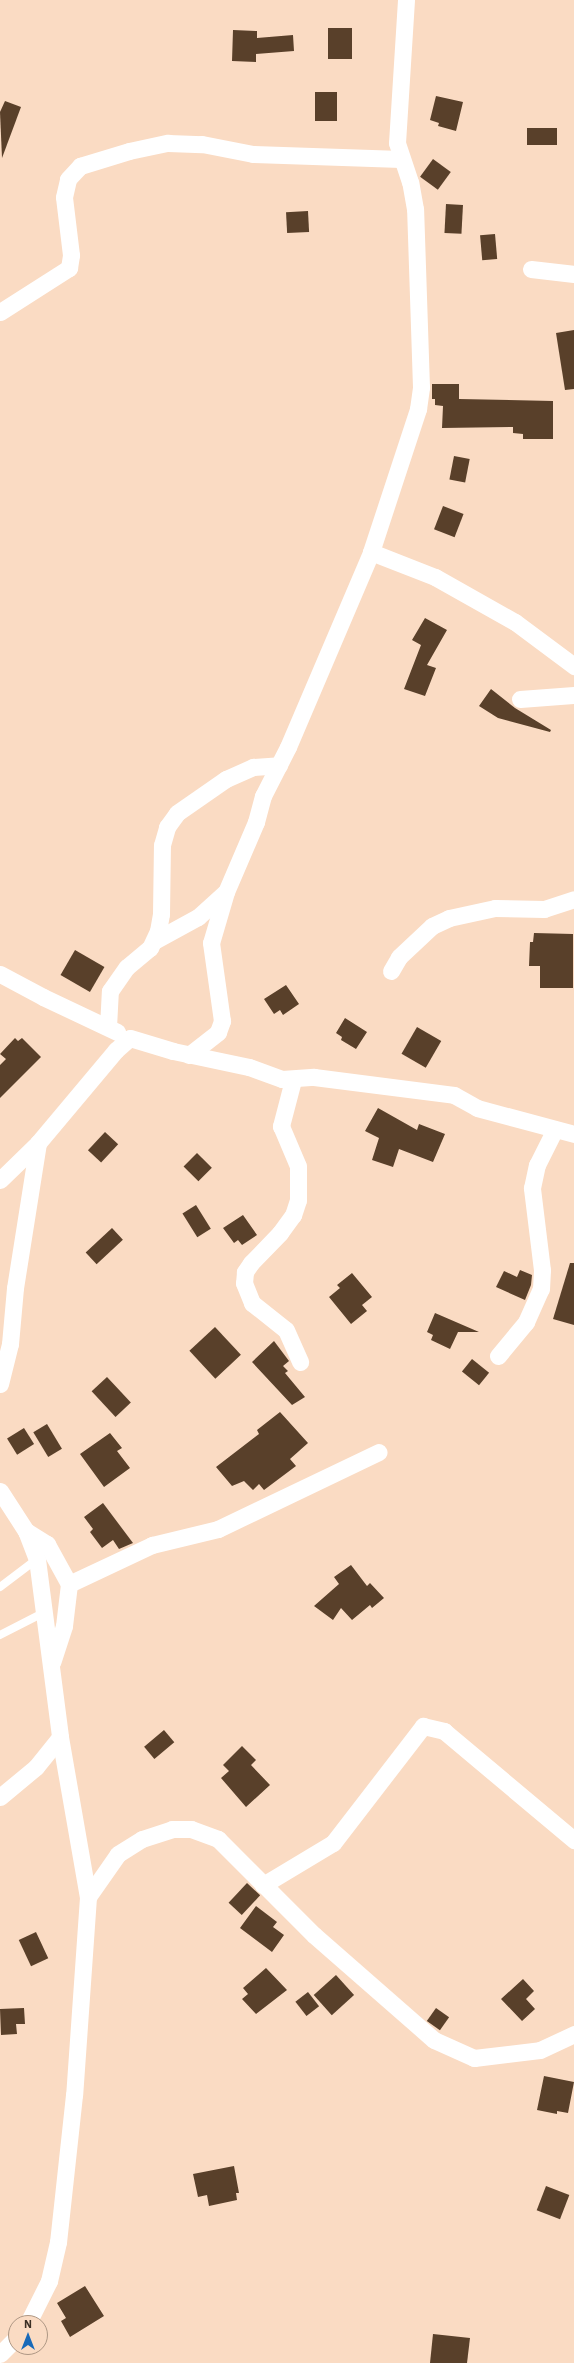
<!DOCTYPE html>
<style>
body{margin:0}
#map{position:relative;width:574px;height:2363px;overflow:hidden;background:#fadbc3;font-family:"IBM Plex Sans",sans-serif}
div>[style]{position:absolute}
.building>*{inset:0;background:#59402a;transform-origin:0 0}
.service>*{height:8px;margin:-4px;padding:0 4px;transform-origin:4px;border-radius:4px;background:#fff}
.minor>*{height:17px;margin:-8.5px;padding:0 8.5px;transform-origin:8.5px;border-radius:8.5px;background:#fff}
span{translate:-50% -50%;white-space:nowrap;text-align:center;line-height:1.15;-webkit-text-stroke:4px #fadbc3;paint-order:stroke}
.north{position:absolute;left:8px;top:2315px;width:40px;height:40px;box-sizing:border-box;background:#fadbc3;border:1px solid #ae9784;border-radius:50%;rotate:0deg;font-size:11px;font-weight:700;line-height:16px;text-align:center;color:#3c3026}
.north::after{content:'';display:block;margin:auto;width:14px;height:18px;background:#196ab9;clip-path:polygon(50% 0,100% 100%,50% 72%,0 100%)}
</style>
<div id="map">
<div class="building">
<div style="left:328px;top:28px;width:24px;height:31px"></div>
<div style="clip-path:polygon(233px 30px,257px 31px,257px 38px,293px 35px,294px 51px,256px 54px,256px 62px,232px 61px)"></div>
<div style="left:315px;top:92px;width:22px;height:29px"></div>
<div style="clip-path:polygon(436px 96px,463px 102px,456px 131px,438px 126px,439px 123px,430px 120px)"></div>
<div style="clip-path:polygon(5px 101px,21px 107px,2px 158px,0 112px)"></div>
<div style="left:527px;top:128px;width:30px;height:17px"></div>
<div style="left:433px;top:159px;width:22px;height:22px;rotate:36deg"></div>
<div style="left:446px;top:204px;width:17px;height:29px;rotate:3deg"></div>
<div style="left:308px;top:211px;width:21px;height:22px;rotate:87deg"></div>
<div style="left:495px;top:234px;width:25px;height:15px;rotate:85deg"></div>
<div style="clip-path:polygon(574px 330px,574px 389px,565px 390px,556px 333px)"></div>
<div style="clip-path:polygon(432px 384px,459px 384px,459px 399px,553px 401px,553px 439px,523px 439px,523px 434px,513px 433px,513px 427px,442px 428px,443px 406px,435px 405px,435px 399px,432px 399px)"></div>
<div style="left:454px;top:456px;width:16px;height:24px;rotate:11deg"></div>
<div style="left:443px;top:506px;width:22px;height:25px;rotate:21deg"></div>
<div style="clip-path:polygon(425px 618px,447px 630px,427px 665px,436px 668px,425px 696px,404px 689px,421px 645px,412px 640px)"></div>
<div style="clip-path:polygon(491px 689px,515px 708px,551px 730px,550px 732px,498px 718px,479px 706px)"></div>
<div style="clip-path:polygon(534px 933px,573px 934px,573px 988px,540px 988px,540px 966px,529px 966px,530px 942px,533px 942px)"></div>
<div style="left:75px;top:950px;width:34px;height:29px;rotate:30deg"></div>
<div style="clip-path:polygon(286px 985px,299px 1004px,283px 1015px,280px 1010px,274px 1014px,264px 999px)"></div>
<div style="clip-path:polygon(345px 1018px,367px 1032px,356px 1049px,341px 1040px,342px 1037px,336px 1033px)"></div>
<div style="left:417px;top:1027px;width:28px;height:31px;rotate:30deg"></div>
<div style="clip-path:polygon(15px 1038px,18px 1041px,22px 1038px,41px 1057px,0 1098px,0 1065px,6px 1059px,0 1054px)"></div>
<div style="clip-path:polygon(378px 1108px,417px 1130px,419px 1124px,445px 1134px,433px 1162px,399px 1149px,393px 1167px,372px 1160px,379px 1138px,365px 1131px)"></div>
<div style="left:105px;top:1132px;width:18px;height:25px;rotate:43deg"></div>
<div style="left:197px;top:1153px;width:21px;height:19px;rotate:45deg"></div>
<div style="left:196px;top:1205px;width:28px;height:16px;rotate:58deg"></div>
<div style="clip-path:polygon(243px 1215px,257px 1235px,242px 1245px,238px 1240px,234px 1243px,223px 1228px)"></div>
<div style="left:112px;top:1228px;width:16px;height:36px;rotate:47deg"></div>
<div style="clip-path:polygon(570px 1263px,574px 1263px,574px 1325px,553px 1319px)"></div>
<div style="clip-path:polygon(520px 1270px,532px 1275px,531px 1285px,525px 1300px,496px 1287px,504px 1271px,517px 1277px)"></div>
<div style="clip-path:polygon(352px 1273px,372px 1297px,362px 1305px,367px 1311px,351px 1324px,329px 1297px,340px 1288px,337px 1285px)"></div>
<div style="clip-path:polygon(435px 1313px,479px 1332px,458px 1332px,450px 1349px,431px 1340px,433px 1335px,427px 1332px)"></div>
<div style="left:215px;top:1327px;width:38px;height:35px;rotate:47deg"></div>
<div style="clip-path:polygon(274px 1341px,289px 1361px,283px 1366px,288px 1371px,285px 1373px,305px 1397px,292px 1405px,252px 1362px)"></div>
<div style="left:472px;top:1359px;width:22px;height:16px;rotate:39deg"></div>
<div style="left:107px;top:1377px;width:35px;height:21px;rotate:47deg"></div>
<div style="clip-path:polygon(280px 1412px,308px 1443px,290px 1459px,296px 1466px,264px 1490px,259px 1484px,253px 1490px,244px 1481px,232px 1486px,216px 1467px,259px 1434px,257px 1430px)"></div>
<div style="left:47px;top:1424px;width:29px;height:16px;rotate:59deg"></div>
<div style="left:24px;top:1428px;width:19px;height:20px;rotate:58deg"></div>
<div style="clip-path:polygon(110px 1433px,122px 1448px,117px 1451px,130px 1468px,104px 1487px,80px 1454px)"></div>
<div style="clip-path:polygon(103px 1503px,133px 1543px,119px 1549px,113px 1540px,102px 1548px,90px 1532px,93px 1529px,84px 1517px)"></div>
<div style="clip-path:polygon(351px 1565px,367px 1586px,370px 1583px,384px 1598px,372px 1608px,370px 1605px,352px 1620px,341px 1608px,333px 1620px,314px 1606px,339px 1584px,334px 1577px)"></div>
<div style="left:164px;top:1730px;width:16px;height:26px;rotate:50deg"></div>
<div style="clip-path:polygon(242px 1746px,256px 1760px,251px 1765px,270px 1785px,246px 1807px,221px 1778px,229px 1771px,223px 1765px)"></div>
<div style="left:247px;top:1883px;width:18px;height:27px;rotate:43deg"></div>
<div style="clip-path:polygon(256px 1906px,277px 1922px,273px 1927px,284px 1935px,272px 1952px,240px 1928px)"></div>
<div style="left:36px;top:1932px;width:29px;height:19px;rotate:65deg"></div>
<div style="clip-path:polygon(266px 1968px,287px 1990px,256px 2014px,242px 1999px,248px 1994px,243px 1988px)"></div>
<div style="left:336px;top:1975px;width:27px;height:30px;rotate:48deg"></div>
<div style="clip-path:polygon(523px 1979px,534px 1991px,526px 1999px,535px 2009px,522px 2021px,501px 1999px)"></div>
<div style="left:308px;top:1992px;width:18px;height:16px;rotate:52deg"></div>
<div style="clip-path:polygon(24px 2008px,25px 2024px,16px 2024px,17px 2034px,1px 2035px,0 2009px)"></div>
<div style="left:436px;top:2008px;width:16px;height:16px;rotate:35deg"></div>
<div style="clip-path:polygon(544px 2076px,574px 2082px,568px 2113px,557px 2111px,557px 2114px,537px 2110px)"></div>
<div style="clip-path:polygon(234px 2166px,239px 2193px,236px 2193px,237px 2200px,209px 2206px,207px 2195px,198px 2197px,193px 2174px)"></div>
<div style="left:546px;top:2186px;width:25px;height:26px;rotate:21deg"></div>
<div style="clip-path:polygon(85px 2286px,104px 2316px,70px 2337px,61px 2321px,66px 2318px,57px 2303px)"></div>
<div style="clip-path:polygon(433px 2334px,470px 2338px,467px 2363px,430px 2363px)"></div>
</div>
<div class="service">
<div style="left:0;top:1587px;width:46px;rotate:-37.1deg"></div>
<div style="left:0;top:1635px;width:48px;rotate:-27.1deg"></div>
</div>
<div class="minor">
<div style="left:531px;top:269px;width:43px;rotate:6.6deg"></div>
<div style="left:0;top:312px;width:82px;rotate:-32.5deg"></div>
<div style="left:69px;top:268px;width:13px;rotate:-81deg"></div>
<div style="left:71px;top:255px;width:58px;rotate:-96.9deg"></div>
<div style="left:64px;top:197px;width:18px;rotate:-77deg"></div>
<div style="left:68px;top:179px;width:18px;rotate:-47deg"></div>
<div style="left:80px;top:166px;width:51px;rotate:-17deg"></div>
<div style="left:129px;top:151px;width:40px;rotate:-12deg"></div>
<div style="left:168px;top:143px;width:34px;rotate:2deg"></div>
<div style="left:202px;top:144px;width:52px;rotate:11.1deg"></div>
<div style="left:253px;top:154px;width:148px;rotate:1.9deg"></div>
<div style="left:371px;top:552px;width:69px;rotate:21.3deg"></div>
<div style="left:435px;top:577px;width:92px;rotate:29.4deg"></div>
<div style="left:515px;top:622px;width:74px;rotate:36.7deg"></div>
<div style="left:520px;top:699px;width:54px;rotate:-4.2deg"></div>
<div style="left:154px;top:941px;width:50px;rotate:-28.6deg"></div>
<div style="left:198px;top:917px;width:36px;rotate:-42deg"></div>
<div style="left:391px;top:971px;width:16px;rotate:-60deg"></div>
<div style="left:399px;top:957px;width:45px;rotate:-43.2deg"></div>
<div style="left:432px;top:926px;width:19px;rotate:-25deg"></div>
<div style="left:449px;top:918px;width:47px;rotate:-12.3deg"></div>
<div style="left:495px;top:908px;width:49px;rotate:1.2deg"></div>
<div style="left:544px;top:909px;width:32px;rotate:-18deg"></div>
<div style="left:0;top:974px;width:49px;rotate:28.1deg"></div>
<div style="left:43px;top:997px;width:82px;rotate:25.3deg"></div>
<div style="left:108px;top:1027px;width:36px;rotate:-87deg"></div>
<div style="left:110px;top:991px;width:29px;rotate:-55deg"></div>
<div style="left:127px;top:967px;width:30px;rotate:-40deg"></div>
<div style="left:150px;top:948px;width:19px;rotate:-65deg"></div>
<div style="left:158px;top:931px;width:17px;rotate:-80deg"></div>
<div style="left:161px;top:914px;width:69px;rotate:-89.2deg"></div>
<div style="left:162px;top:845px;width:19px;rotate:-74deg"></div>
<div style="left:167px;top:827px;width:17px;rotate:-54deg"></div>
<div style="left:177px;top:813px;width:60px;rotate:-34.8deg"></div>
<div style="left:226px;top:779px;width:30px;rotate:-24deg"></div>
<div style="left:253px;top:767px;width:26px;rotate:-4deg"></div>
<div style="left:189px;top:1055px;width:37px;rotate:-38deg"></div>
<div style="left:218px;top:1032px;width:12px;rotate:-70deg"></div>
<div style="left:222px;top:1021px;width:79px;rotate:-98deg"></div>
<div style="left:211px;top:943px;width:53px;rotate:-73.6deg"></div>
<div style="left:226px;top:892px;width:76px;rotate:-66.8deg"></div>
<div style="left:256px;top:822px;width:27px;rotate:-75deg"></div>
<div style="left:263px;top:796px;width:55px;rotate:-63deg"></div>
<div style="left:288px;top:747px;width:212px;rotate:-66.9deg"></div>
<div style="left:371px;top:552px;width:151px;rotate:-71.8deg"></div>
<div style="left:418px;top:409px;width:22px;rotate:-82deg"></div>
<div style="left:421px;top:387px;width:178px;rotate:-91.9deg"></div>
<div style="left:415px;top:209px;width:27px;rotate:-100deg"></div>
<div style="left:410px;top:182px;width:41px;rotate:-108.4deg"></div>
<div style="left:397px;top:143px;width:143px;rotate:-86.4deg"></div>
<div style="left:293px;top:1080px;width:48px;rotate:104.6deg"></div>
<div style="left:281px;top:1126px;width:43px;rotate:67deg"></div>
<div style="left:298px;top:1166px;width:34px;rotate:90deg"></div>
<div style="left:298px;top:1200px;width:16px;rotate:108deg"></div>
<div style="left:293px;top:1215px;width:22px;rotate:126deg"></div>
<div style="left:280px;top:1233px;width:42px;rotate:134deg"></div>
<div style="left:251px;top:1263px;width:11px;rotate:124deg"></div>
<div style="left:245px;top:1272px;width:11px;rotate:95deg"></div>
<div style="left:244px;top:1283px;width:22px;rotate:68deg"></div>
<div style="left:252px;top:1303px;width:43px;rotate:38.5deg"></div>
<div style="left:286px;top:1330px;width:35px;rotate:66deg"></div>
<div style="left:0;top:1180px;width:53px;rotate:-44.2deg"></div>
<div style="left:38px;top:1143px;width:121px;rotate:-50deg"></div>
<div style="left:116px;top:1050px;width:18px;rotate:-41deg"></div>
<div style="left:130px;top:1038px;width:45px;rotate:16.8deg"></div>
<div style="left:173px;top:1051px;width:78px;rotate:11.9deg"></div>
<div style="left:249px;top:1067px;width:35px;rotate:20deg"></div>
<div style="left:282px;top:1079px;width:32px;rotate:-4deg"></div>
<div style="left:314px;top:1077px;width:141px;rotate:7.3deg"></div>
<div style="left:454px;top:1095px;width:26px;rotate:29deg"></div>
<div style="left:477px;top:1108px;width:100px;rotate:15deg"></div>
<div style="left:498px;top:1356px;width:44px;rotate:-50.5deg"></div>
<div style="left:526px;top:1322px;width:36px;rotate:-66deg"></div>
<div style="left:541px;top:1289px;width:19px;rotate:-87deg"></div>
<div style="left:542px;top:1270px;width:83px;rotate:-97deg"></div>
<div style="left:532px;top:1188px;width:24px;rotate:-78deg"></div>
<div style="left:537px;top:1165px;width:40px;rotate:-63.4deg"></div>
<div style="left:0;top:1384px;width:41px;rotate:-76deg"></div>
<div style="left:10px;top:1344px;width:56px;rotate:-84.9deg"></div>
<div style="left:15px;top:1288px;width:147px;rotate:-81deg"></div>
<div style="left:0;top:1491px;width:48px;rotate:57deg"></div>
<div style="left:26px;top:1531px;width:30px;rotate:69deg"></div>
<div style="left:37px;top:1559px;width:179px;rotate:82.6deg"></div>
<div style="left:60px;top:1737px;width:162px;rotate:80.1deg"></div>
<div style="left:88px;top:1897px;width:198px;rotate:94deg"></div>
<div style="left:74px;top:2095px;width:148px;rotate:96.2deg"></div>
<div style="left:58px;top:2242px;width:40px;rotate:103deg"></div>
<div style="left:49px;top:2281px;width:47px;rotate:116.6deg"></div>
<div style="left:26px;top:1531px;width:25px;rotate:32deg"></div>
<div style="left:47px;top:1544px;width:46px;rotate:61.2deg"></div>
<div style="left:69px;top:1584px;width:42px;rotate:96.8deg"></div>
<div style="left:64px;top:1626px;width:38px;rotate:108deg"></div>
<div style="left:69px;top:1584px;width:92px;rotate:-25.2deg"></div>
<div style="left:152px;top:1545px;width:68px;rotate:-13.6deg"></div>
<div style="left:218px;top:1529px;width:178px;rotate:-25.6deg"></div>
<div style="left:0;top:1797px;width:47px;rotate:-39.8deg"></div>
<div style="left:36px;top:1767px;width:38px;rotate:-51deg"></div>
<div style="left:263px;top:1885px;width:82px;rotate:-31deg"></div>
<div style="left:333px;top:1843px;width:148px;rotate:-52.4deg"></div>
<div style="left:423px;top:1726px;width:22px;rotate:13deg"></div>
<div style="left:444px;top:1731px;width:170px;rotate:40deg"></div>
<div style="left:88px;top:1897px;width:52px;rotate:-55.1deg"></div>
<div style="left:118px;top:1854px;width:28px;rotate:-32deg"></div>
<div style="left:142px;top:1839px;width:32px;rotate:-18deg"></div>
<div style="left:172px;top:1829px;width:19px"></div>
<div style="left:191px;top:1829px;width:29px;rotate:20deg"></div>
<div style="left:218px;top:1839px;width:136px;rotate:45deg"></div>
<div style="left:314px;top:1935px;width:159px;rotate:41.2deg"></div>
<div style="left:434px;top:2040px;width:44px;rotate:24.2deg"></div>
<div style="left:474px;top:2058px;width:66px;rotate:-6.9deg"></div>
<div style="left:540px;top:2050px;width:38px;rotate:-25deg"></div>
<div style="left:0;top:2354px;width:23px;rotate:-45deg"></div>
</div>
<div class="north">N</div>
</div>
